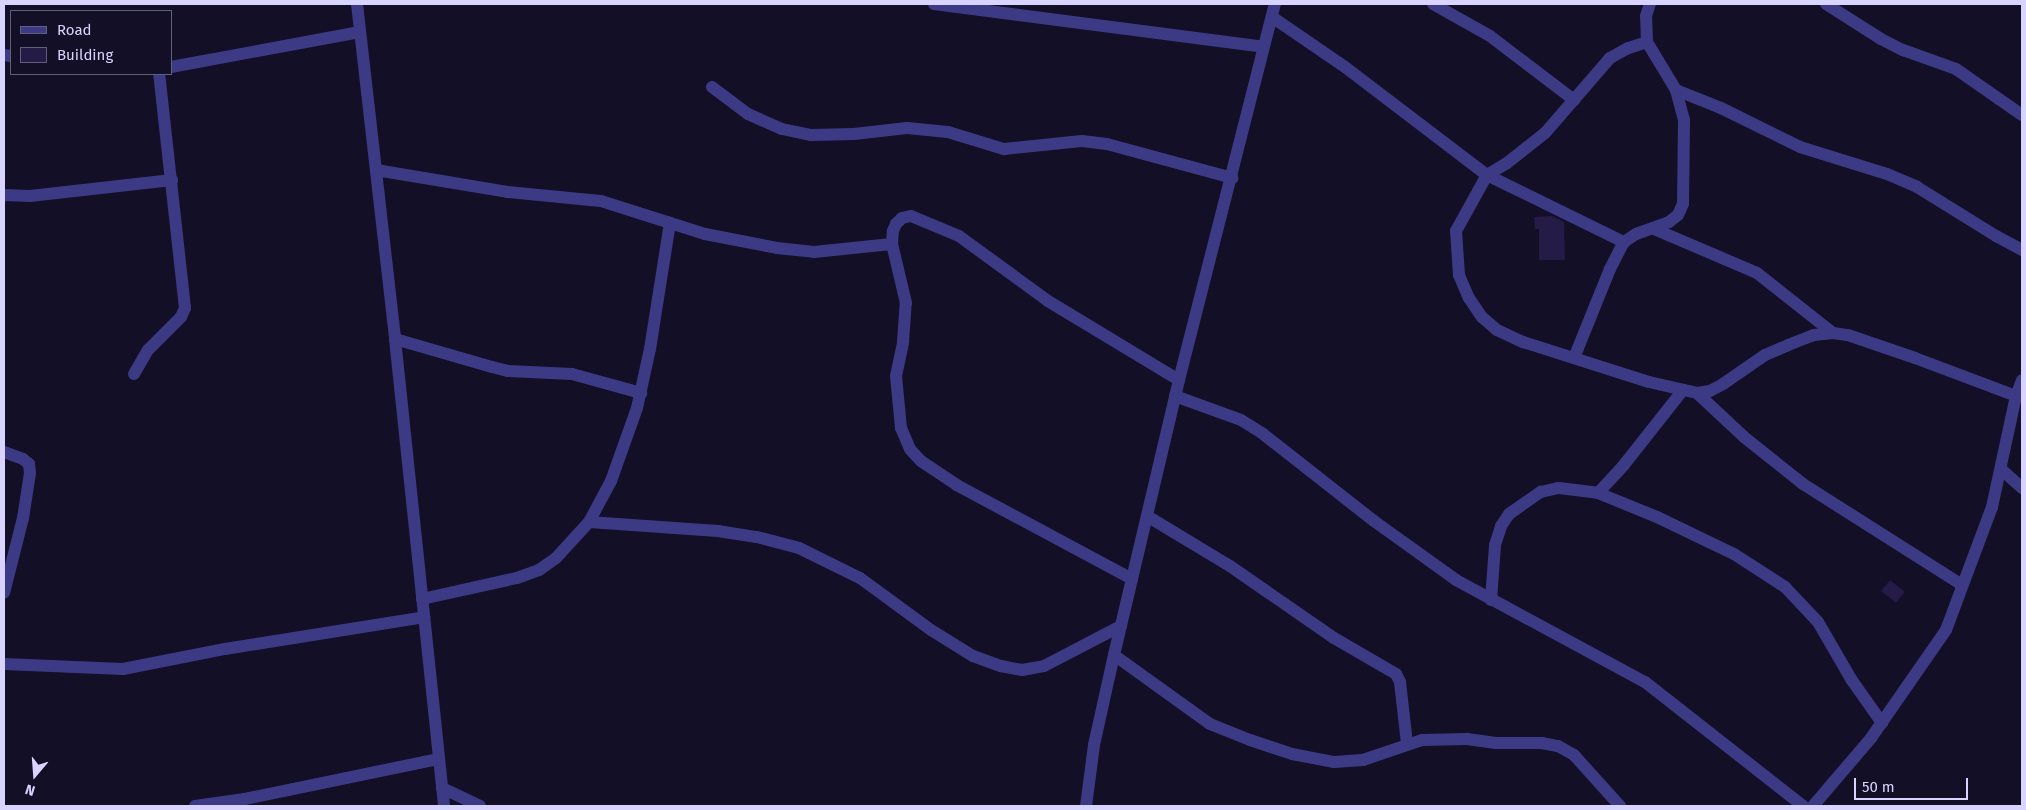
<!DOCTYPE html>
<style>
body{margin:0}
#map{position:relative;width:2026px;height:810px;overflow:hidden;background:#130f26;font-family:"Fira Sans",sans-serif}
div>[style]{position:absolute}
.building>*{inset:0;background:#241b47;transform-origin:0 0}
.minor>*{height:12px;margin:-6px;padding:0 6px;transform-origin:6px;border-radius:6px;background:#3d3a85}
span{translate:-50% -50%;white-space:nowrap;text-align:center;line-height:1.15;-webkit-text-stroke:4.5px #130f26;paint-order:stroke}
.frame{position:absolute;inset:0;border:5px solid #d9d4ff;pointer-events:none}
.legend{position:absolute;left:10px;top:10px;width:162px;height:65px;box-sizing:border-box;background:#130f26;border:1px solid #625e7d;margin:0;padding:6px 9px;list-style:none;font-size:15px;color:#d9d4ff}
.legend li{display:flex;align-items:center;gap:10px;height:25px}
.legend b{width:25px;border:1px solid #625e7d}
.north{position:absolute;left:10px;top:750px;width:50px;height:50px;-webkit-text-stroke:4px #130f26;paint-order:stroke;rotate:198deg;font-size:14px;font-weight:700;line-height:20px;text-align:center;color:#d9d4ff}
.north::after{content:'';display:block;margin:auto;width:18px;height:22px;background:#d9d4ff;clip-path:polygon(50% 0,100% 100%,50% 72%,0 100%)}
.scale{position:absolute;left:1854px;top:778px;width:114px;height:22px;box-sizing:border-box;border:2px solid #d9d4ff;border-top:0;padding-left:6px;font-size:15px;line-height:18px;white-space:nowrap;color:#d9d4ff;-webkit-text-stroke:4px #130f26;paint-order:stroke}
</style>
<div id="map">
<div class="building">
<div style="clip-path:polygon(1552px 216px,1564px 222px,1565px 260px,1539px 260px,1539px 229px,1535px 229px,1534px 217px)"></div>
<div style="left:1890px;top:580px;width:19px;height:14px;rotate:39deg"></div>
</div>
<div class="minor">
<div style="left:357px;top:4px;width:337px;rotate:83.5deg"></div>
<div style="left:395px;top:339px;width:470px;rotate:84deg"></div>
<div style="left:934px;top:4px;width:332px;rotate:7.4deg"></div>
<div style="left:1433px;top:4px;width:65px;rotate:29.3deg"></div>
<div style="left:1490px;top:36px;width:106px;rotate:37.3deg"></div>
<div style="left:1826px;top:4px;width:65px;rotate:32.5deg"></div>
<div style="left:1881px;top:39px;width:25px;rotate:27deg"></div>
<div style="left:1903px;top:50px;width:56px;rotate:19.7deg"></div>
<div style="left:1956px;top:69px;width:80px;rotate:34.9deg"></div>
<div style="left:1272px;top:17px;width:88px;rotate:34.4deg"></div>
<div style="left:1345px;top:67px;width:178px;rotate:37.3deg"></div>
<div style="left:1487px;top:175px;width:153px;rotate:26.1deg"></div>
<div style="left:1647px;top:42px;width:20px;rotate:162deg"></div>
<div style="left:1628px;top:48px;width:21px;rotate:151deg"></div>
<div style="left:1610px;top:58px;width:99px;rotate:130.9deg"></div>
<div style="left:1545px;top:133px;width:48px;rotate:141.7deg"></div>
<div style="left:1507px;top:163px;width:23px;rotate:149deg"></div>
<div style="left:1487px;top:175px;width:64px;rotate:119deg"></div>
<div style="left:1456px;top:231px;width:44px;rotate:86.1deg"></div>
<div style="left:1459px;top:275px;width:25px;rotate:67deg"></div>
<div style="left:1469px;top:298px;width:23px;rotate:56deg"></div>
<div style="left:1482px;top:317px;width:20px;rotate:41deg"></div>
<div style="left:1497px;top:330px;width:29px;rotate:25deg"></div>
<div style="left:1523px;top:342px;width:132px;rotate:17.6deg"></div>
<div style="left:1649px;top:382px;width:49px;rotate:12.9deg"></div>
<div style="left:1697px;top:393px;width:13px;rotate:-9deg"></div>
<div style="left:1710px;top:391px;width:15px;rotate:-28deg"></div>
<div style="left:1723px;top:384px;width:51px;rotate:-34.6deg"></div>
<div style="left:1765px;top:355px;width:25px;rotate:-23deg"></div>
<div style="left:1788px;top:345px;width:28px;rotate:-21deg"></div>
<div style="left:1814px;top:335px;width:19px;rotate:-6deg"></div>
<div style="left:1833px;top:333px;width:15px;rotate:8deg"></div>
<div style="left:1848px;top:335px;width:71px;rotate:18.9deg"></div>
<div style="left:1915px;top:358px;width:108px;rotate:20.6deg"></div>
<div style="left:4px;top:55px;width:7px;rotate:8deg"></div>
<div style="left:171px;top:67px;width:192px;rotate:-10.5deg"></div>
<div style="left:712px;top:87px;width:45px;rotate:36.9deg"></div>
<div style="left:748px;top:114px;width:37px;rotate:24deg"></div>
<div style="left:782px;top:129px;width:30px;rotate:12deg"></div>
<div style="left:811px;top:135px;width:43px;rotate:-1.3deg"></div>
<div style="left:854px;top:134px;width:53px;rotate:-6.5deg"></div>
<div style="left:907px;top:128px;width:41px;rotate:5.6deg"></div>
<div style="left:948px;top:132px;width:59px;rotate:16.9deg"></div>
<div style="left:1004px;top:149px;width:78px;rotate:-5.9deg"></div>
<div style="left:1082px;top:141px;width:25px;rotate:7deg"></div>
<div style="left:1107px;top:144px;width:130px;rotate:15.2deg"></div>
<div style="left:1676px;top:90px;width:48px;rotate:21.8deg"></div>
<div style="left:1721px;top:108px;width:88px;rotate:26.3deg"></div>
<div style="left:1800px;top:147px;width:91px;rotate:17.2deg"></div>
<div style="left:1887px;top:174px;width:33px;rotate:23deg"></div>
<div style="left:1917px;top:187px;width:93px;rotate:31.8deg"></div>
<div style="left:1996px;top:236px;width:30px;rotate:28deg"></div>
<div style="left:376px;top:170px;width:133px;rotate:9.5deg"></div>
<div style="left:507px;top:192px;width:94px;rotate:5.5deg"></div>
<div style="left:601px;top:201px;width:109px;rotate:17.6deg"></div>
<div style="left:705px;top:234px;width:73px;rotate:11deg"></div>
<div style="left:777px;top:248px;width:37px;rotate:6deg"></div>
<div style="left:814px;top:252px;width:78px;rotate:-5.9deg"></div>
<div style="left:4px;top:195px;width:26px;rotate:2deg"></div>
<div style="left:30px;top:196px;width:143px;rotate:-6.4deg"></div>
<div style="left:1654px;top:229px;width:112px;rotate:23.1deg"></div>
<div style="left:1757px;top:273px;width:97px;rotate:38.3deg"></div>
<div style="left:395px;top:339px;width:101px;rotate:16.1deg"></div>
<div style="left:492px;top:367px;width:16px;rotate:14deg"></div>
<div style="left:508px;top:371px;width:64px;rotate:2.7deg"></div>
<div style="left:572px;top:374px;width:72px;rotate:15.4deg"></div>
<div style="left:1574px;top:358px;width:96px;rotate:-68deg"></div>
<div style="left:1610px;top:269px;width:30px;rotate:-63deg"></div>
<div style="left:1624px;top:242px;width:14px;rotate:-34deg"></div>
<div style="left:1636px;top:234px;width:35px;rotate:-20deg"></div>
<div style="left:1669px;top:222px;width:11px;rotate:-38deg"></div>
<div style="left:1678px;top:215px;width:12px;rotate:-66deg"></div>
<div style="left:1683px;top:204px;width:84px;rotate:-89.3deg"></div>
<div style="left:1684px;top:120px;width:31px;rotate:-105deg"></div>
<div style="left:1676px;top:90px;width:56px;rotate:-121.1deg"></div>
<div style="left:1647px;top:42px;width:26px;rotate:-92deg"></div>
<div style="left:1646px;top:16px;width:13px;rotate:-72deg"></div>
<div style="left:134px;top:374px;width:28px;rotate:-60deg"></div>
<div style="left:148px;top:350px;width:47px;rotate:-45deg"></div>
<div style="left:181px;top:317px;width:10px;rotate:-66deg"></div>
<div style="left:185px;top:308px;width:235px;rotate:-96.3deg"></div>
<div style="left:1697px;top:393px;width:64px;rotate:43.1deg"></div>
<div style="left:1744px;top:437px;width:75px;rotate:38.5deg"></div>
<div style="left:1803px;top:484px;width:188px;rotate:32.4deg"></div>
<div style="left:1175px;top:396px;width:70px;rotate:20deg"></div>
<div style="left:1241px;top:420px;width:26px;rotate:32deg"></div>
<div style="left:1263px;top:434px;width:141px;rotate:38.1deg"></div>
<div style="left:1374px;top:521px;width:101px;rotate:35.7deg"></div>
<div style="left:1456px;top:580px;width:215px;rotate:28.4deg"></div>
<div style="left:1645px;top:682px;width:201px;rotate:38.1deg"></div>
<div style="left:4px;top:452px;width:20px;rotate:20deg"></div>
<div style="left:23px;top:459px;width:8px;rotate:40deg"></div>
<div style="left:29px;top:464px;width:9px;rotate:84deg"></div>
<div style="left:30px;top:473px;width:46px;rotate:98.8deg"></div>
<div style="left:23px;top:518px;width:77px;rotate:104.2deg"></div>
<div style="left:2002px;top:470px;width:27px;rotate:42deg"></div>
<div style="left:1598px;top:493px;width:37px;rotate:-47deg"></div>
<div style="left:1623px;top:466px;width:97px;rotate:-51.7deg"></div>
<div style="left:1147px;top:516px;width:97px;rotate:31.1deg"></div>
<div style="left:1230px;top:566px;width:126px;rotate:34.7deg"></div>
<div style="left:1334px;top:638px;width:72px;rotate:30.1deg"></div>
<div style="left:1396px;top:674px;width:9px;rotate:63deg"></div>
<div style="left:1400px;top:682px;width:61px;rotate:83.5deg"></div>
<div style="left:589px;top:522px;width:129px;rotate:4deg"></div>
<div style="left:718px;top:531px;width:39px;rotate:9deg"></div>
<div style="left:757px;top:537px;width:43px;rotate:14.7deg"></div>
<div style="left:799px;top:548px;width:68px;rotate:26.2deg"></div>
<div style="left:860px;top:578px;width:88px;rotate:36.2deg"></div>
<div style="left:931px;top:630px;width:49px;rotate:31.8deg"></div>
<div style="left:973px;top:656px;width:30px;rotate:20deg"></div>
<div style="left:1001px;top:666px;width:21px;rotate:11deg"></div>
<div style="left:1022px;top:670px;width:22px;rotate:-10deg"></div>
<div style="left:1044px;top:666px;width:87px;rotate:-27.5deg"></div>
<div style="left:1132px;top:579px;width:199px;rotate:-151.8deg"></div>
<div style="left:957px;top:485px;width:43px;rotate:-146.3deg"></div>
<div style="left:921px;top:461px;width:16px;rotate:-133deg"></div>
<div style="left:910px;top:449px;width:23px;rotate:-113deg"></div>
<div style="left:901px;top:428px;width:52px;rotate:-95.5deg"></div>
<div style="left:896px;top:376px;width:35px;rotate:-78deg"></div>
<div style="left:903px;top:342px;width:39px;rotate:-86deg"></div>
<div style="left:906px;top:303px;width:61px;rotate:-103.3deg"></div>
<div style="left:892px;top:244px;width:13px;rotate:-86deg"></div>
<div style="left:893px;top:231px;width:8px;rotate:-67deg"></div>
<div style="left:896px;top:224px;width:8px;rotate:-45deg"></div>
<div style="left:902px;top:218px;width:9px;rotate:-13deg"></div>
<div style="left:911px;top:216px;width:52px;rotate:22.6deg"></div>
<div style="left:959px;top:236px;width:110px;rotate:36.1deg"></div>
<div style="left:1048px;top:301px;width:153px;rotate:31.1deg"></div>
<div style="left:422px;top:599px;width:97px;rotate:-12.5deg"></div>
<div style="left:517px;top:578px;width:23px;rotate:-20deg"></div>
<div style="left:539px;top:570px;width:21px;rotate:-35deg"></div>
<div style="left:556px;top:558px;width:49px;rotate:-47.5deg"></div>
<div style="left:589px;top:522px;width:47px;rotate:-61.8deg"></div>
<div style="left:611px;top:481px;width:77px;rotate:-70.4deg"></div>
<div style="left:637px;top:408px;width:60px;rotate:-77.6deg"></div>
<div style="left:650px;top:349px;width:128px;rotate:-81deg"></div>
<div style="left:1491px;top:600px;width:55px;rotate:-85.8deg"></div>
<div style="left:1495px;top:545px;width:20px;rotate:-72deg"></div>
<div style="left:1501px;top:526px;width:14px;rotate:-56deg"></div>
<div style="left:1509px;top:514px;width:39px;rotate:-35deg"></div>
<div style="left:1541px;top:492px;width:18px;rotate:-13deg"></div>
<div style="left:1559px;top:488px;width:39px;rotate:7deg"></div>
<div style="left:1598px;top:493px;width:64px;rotate:22.1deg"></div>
<div style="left:1657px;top:517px;width:85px;rotate:25.7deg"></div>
<div style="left:1734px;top:554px;width:61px;rotate:32.9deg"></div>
<div style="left:1785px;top:587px;width:48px;rotate:46.7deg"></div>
<div style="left:1818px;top:622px;width:66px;rotate:59.9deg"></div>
<div style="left:1851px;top:679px;width:54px;rotate:54.8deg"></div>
<div style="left:1114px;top:655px;width:118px;rotate:35.7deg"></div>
<div style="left:1210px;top:724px;width:43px;rotate:21.8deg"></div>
<div style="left:1250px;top:740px;width:44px;rotate:18.4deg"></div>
<div style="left:1292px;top:754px;width:43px;rotate:10.8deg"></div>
<div style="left:1334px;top:762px;width:29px;rotate:-4deg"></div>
<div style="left:1363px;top:760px;width:62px;rotate:-18.7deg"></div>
<div style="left:1422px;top:740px;width:45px;rotate:-1.3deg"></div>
<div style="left:1467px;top:739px;width:29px;rotate:8deg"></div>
<div style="left:1496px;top:743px;width:46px"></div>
<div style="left:1542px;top:743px;width:16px;rotate:11deg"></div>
<div style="left:1558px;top:746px;width:18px;rotate:29deg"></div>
<div style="left:1574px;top:755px;width:69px;rotate:48deg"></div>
<div style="left:4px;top:664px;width:119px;rotate:2.4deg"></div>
<div style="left:123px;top:669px;width:104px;rotate:-11.1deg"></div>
<div style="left:225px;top:649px;width:202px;rotate:-9.1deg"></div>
<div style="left:442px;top:788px;width:42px;rotate:25.3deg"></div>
<div style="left:195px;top:806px;width:50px;rotate:-8deg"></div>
<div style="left:245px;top:799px;width:198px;rotate:-11.7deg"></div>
<div style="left:1086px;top:806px;width:62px;rotate:-82.5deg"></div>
<div style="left:1094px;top:745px;width:92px;rotate:-77.5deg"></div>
<div style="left:1114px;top:655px;width:283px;rotate:-76.7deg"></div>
<div style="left:1179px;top:380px;width:388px;rotate:-75.7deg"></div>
<div style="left:1813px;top:806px;width:89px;rotate:-49.5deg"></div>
<div style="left:1871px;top:738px;width:131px;rotate:-55.2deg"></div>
<div style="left:1946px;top:630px;width:131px;rotate:-69.5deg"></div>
<div style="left:1992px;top:507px;width:114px;rotate:-77.8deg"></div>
<div style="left:2016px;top:396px;width:17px;rotate:-69deg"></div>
</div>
<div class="frame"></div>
<ul class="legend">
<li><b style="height:6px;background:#3d3a85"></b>Road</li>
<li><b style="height:14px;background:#241b47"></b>Building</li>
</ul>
<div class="north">N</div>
<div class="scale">50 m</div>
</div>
